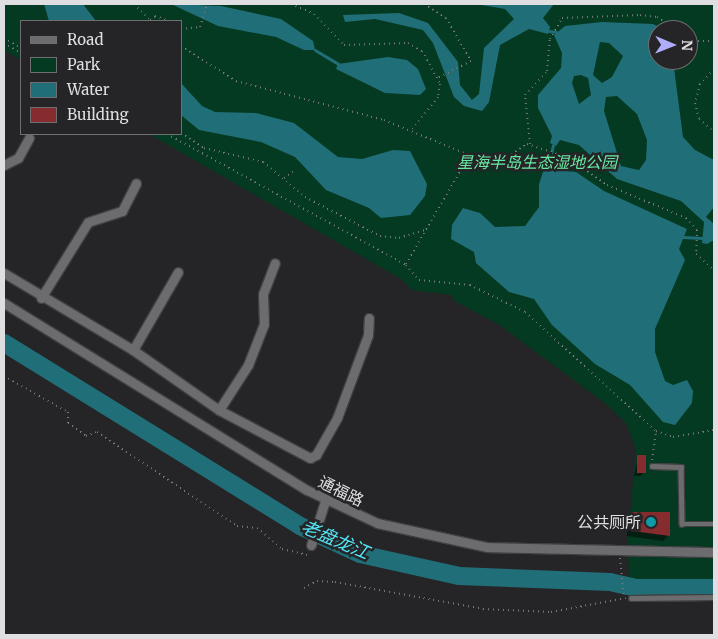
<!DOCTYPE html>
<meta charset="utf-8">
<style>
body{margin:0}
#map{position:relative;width:718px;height:639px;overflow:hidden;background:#252427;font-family:Merriweather,"Noto Sans SC",serif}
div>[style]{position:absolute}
.green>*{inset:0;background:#043a21}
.water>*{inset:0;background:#206e77}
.shadow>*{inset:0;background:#0007}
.stream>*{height:3px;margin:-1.5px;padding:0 1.5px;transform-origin:1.5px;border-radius:1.5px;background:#206e77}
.river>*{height:18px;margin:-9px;padding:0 9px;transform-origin:9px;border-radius:9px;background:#206e77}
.building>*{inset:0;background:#872c2e;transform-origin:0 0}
.path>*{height:2px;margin-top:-1px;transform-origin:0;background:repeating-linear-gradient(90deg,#78787a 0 1px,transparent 0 5px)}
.roads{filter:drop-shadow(1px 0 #404042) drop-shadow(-1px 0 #404042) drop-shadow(0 1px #404042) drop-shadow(0 -1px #404042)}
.lane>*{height:4.5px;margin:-2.25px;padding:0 2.25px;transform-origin:2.25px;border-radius:2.25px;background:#6c6c6f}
.street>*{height:9px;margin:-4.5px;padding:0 4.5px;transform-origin:4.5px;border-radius:4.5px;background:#6c6c6f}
.dots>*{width:14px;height:14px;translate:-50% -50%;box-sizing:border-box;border:2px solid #252427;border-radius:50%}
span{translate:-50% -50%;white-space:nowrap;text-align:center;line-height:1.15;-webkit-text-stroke:5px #252427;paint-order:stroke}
.park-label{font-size:16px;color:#65e9a2;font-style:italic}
.street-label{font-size:16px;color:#dfdfe1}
.poi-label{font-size:16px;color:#dfdfe1}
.right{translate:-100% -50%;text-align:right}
.water-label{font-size:18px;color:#55e6f7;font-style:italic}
.frame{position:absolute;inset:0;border:5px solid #dfdfe1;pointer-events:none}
.legend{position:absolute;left:20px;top:20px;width:162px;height:115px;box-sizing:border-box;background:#252427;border:1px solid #6f6f71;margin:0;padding:6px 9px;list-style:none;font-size:15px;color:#dfdfe1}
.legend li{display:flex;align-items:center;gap:10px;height:25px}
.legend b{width:25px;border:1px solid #6f6f71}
.north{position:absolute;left:648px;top:20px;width:50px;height:50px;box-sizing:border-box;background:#252427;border:1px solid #6f6f71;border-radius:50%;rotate:91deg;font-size:14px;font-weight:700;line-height:20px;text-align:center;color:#dfdfe1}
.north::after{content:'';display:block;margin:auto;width:18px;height:22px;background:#b0aefa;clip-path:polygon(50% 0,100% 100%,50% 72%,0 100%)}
</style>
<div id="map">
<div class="green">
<div style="clip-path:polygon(evenodd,4px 4px,714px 4px,714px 588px,629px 587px,628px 537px,636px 450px,626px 423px,606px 404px,498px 324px,453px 300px,452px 295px,412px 290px,401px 279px,149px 134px,181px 134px,181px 21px,21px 21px,21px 60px,4px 50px,4px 4px,658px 30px,688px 30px,688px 60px,658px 60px,658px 30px)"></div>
</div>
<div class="water">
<div style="clip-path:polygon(44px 4px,83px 4px,96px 21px,49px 21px)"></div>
<div style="clip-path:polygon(171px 4px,221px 6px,281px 19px,313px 41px,315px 50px,304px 50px,276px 37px,218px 26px)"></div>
<div style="clip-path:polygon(476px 4px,554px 4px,543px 18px,550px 27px,548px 34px,529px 29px,500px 45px,489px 102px,482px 111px,464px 106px,454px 97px,433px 43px,423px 30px,375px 19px,345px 22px,343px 15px,399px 13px,428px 23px,458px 62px,460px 85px,472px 100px,479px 94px,484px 48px,514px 19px,505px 9px)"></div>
<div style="clip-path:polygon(evenodd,602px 22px,653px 24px,665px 30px,658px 30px,658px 60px,673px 60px,683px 137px,695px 150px,714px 160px,714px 207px,706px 217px,714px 224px,714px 240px,707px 244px,702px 243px,704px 222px,681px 201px,617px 179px,579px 145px,560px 140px,556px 146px,550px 143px,552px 136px,538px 108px,538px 95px,561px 68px,562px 53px,554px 35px,565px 26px,602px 22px,600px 42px,609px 43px,623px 56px,612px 77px,602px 83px,593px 75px,600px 42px,602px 22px,581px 75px,588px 78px,591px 95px,579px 104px,572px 83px,574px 76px,581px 75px,602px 22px,617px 96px,637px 114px,647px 140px,646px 160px,639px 170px,621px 166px,604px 111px,606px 97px,617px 96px)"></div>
<div style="clip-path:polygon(388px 57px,407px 60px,418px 69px,426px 89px,420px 95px,385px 93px,336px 69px,338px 64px)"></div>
<div style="clip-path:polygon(181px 83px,202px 106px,215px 112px,256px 113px,294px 123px,338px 157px,362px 159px,393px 150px,410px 151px,427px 184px,425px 196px,410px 215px,381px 218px,369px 208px,326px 190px,295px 157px,261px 142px,199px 130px,181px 115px)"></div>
<div style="clip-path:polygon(548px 157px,548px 169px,576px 172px,604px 191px,687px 229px,679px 249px,685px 260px,655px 329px,655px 352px,665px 381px,673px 385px,687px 380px,693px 391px,692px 403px,675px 425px,663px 422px,630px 385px,595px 364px,552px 325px,534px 299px,509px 292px,476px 263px,474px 252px,451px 239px,452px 225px,463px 208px,480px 213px,495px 227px,525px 226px,539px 207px,539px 184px)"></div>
</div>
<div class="shadow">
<div style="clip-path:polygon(638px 457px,644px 472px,641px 476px,634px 476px)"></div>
<div style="clip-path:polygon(633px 513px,668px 536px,663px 541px,627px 536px,627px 518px)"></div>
</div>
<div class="stream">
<div style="left:549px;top:31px;width:7px;rotate:8deg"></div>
<div style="left:315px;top:50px;width:27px;rotate:31deg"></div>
<div style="left:550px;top:158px;width:13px;rotate:-77deg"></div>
<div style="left:683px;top:237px;width:19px;rotate:3deg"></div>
</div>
<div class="river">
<div style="left:4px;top:343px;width:348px;rotate:31.7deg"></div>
<div style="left:300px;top:526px;width:66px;rotate:25deg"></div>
<div style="left:360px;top:554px;width:101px;rotate:12.5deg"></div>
<div style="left:459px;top:576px;width:151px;rotate:2.3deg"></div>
<div style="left:610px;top:582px;width:26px;rotate:13deg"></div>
<div style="left:635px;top:588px;width:79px"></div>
</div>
<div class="building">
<div style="left:637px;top:455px;width:9px;height:18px"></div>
<div style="clip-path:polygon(632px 512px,670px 512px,670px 536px,632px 531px)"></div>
</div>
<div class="path">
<div style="left:134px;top:4px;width:24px;rotate:45deg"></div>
<div style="left:291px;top:4px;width:25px;rotate:23deg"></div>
<div style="left:314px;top:14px;width:43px;rotate:45.9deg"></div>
<div style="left:344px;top:45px;width:64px;rotate:-1.8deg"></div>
<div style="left:408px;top:43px;width:16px;rotate:30deg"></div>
<div style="left:422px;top:51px;width:38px;rotate:61deg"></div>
<div style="left:440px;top:84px;width:13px;rotate:99deg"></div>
<div style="left:438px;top:97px;width:41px;rotate:129.1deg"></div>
<div style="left:424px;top:4px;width:26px;rotate:32deg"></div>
<div style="left:446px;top:18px;width:50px;rotate:59.8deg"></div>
<div style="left:471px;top:61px;width:37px;rotate:153deg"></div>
<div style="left:10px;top:5px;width:1px;rotate:-45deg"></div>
<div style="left:150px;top:20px;width:6px;rotate:-39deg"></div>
<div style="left:155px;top:16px;width:16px;rotate:18deg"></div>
<div style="left:181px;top:29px;width:19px;rotate:-6deg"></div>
<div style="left:200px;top:27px;width:24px;rotate:-73deg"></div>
<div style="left:4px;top:38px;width:20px;rotate:30deg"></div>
<div style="left:688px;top:41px;width:26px"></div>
<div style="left:4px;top:43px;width:20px;rotate:30deg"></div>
<div style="left:181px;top:46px;width:65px;rotate:32.5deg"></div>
<div style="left:236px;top:81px;width:153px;rotate:14.8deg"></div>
<div style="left:384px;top:120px;width:110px;rotate:22.4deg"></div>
<div style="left:486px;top:162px;width:17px;rotate:-7deg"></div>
<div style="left:503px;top:160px;width:29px;rotate:-34deg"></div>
<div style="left:527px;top:144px;width:42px;rotate:18deg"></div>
<div style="left:567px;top:157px;width:49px;rotate:35deg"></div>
<div style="left:607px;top:185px;width:86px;rotate:22.7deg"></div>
<div style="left:686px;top:218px;width:16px;rotate:47deg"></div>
<div style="left:697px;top:230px;width:24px;rotate:92deg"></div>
<div style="left:696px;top:254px;width:24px;rotate:42deg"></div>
<div style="left:714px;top:69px;width:21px;rotate:133deg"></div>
<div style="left:700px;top:84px;width:20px;rotate:105deg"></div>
<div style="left:695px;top:103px;width:16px;rotate:76deg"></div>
<div style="left:699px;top:119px;width:20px;rotate:41deg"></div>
<div style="left:181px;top:133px;width:27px;rotate:33deg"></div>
<div style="left:204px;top:148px;width:61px;rotate:13.3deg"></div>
<div style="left:263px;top:162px;width:55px;rotate:39.8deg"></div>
<div style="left:305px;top:197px;width:85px;rotate:27.5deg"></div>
<div style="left:380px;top:236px;width:19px;rotate:6deg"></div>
<div style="left:399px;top:238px;width:28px;rotate:-17deg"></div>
<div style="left:167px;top:134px;width:273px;rotate:28.7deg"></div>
<div style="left:406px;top:265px;width:20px;rotate:49deg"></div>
<div style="left:419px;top:280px;width:51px;rotate:5.6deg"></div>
<div style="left:470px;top:285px;width:61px;rotate:26.1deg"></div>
<div style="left:525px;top:312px;width:177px;rotate:42.3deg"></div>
<div style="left:656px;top:431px;width:18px;rotate:19deg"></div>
<div style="left:673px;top:437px;width:42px;rotate:-9.7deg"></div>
<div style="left:530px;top:144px;width:49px;rotate:-95.8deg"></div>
<div style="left:525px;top:95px;width:33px;rotate:-47deg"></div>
<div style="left:547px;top:71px;width:32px;rotate:-85deg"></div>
<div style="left:550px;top:39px;width:24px;rotate:-60deg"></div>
<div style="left:562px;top:18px;width:78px;rotate:-2.2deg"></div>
<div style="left:640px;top:15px;width:17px;rotate:7deg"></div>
<div style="left:657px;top:17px;width:23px;rotate:34deg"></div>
<div style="left:284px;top:178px;width:11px;rotate:-38deg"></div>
<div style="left:406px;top:264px;width:127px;rotate:-59.8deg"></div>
<div style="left:4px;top:376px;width:73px;rotate:29.4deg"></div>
<div style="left:68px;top:412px;width:11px;rotate:90deg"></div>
<div style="left:68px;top:423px;width:22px;rotate:36deg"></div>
<div style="left:86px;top:436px;width:12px;rotate:-20deg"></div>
<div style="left:97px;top:432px;width:169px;rotate:33.9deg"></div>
<div style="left:237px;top:526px;width:20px;rotate:6deg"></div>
<div style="left:257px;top:528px;width:33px;rotate:40deg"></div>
<div style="left:282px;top:549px;width:28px;rotate:13deg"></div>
<div style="left:652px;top:460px;width:29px;rotate:-82deg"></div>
<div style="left:620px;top:558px;width:40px;rotate:84.3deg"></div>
<div style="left:304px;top:588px;width:15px;rotate:-28deg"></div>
<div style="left:317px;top:581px;width:18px;rotate:3deg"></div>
<div style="left:335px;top:582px;width:150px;rotate:10.3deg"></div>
<div style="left:483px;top:609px;width:68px;rotate:2.5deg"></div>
<div style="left:551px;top:612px;width:76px;rotate:-10.6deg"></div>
</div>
<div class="roads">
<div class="lane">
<div style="left:652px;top:466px;width:29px;rotate:2deg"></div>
<div style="left:681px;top:467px;width:57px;rotate:89deg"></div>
<div style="left:682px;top:524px;width:32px"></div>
<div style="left:631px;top:598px;width:83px;rotate:-0.7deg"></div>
</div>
<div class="street">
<div style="left:4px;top:165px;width:16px;rotate:-27deg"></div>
<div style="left:18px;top:158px;width:23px;rotate:-61deg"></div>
<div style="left:4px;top:273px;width:150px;rotate:30.8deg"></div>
<div style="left:133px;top:350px;width:105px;rotate:34.9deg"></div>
<div style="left:219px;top:410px;width:103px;rotate:27.8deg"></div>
<div style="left:310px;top:458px;width:7px;rotate:-27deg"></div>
<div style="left:316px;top:455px;width:43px;rotate:-60.4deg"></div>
<div style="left:337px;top:418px;width:89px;rotate:-69.5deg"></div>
<div style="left:368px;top:335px;width:17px;rotate:-87deg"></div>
<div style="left:41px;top:298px;width:89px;rotate:-58.3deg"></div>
<div style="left:88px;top:222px;width:36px;rotate:-18deg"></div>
<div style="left:122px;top:211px;width:31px;rotate:-63deg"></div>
<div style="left:4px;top:303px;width:356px;rotate:31.7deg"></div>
<div style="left:307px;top:490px;width:77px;rotate:25.2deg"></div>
<div style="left:377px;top:523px;width:113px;rotate:12.3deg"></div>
<div style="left:487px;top:547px;width:227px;rotate:1.3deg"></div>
<div style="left:133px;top:350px;width:90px;rotate:-60deg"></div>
<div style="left:219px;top:410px;width:54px;rotate:-57.2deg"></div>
<div style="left:248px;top:365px;width:44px;rotate:-68.7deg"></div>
<div style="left:264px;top:324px;width:30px;rotate:-92deg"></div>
<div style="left:263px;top:294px;width:33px;rotate:-69deg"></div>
<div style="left:311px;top:545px;width:46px;rotate:-72.3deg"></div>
</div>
</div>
<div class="dots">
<div style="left:651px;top:522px;background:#0f9aa8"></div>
</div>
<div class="park-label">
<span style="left:537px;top:162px">星海半岛生态湿地公园</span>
</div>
<div class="street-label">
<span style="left:341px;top:491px;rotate:26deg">通福路</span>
</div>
<div class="poi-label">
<span class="right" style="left:641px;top:522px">公共厕所</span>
</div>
<div class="water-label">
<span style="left:335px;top:540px;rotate:23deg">老盘龙江</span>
</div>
<div class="frame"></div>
<ul class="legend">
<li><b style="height:6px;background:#6c6c6f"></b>Road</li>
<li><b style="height:14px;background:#043a21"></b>Park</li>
<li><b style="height:14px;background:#206e77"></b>Water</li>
<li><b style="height:14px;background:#872c2e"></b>Building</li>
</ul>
<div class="north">N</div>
</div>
